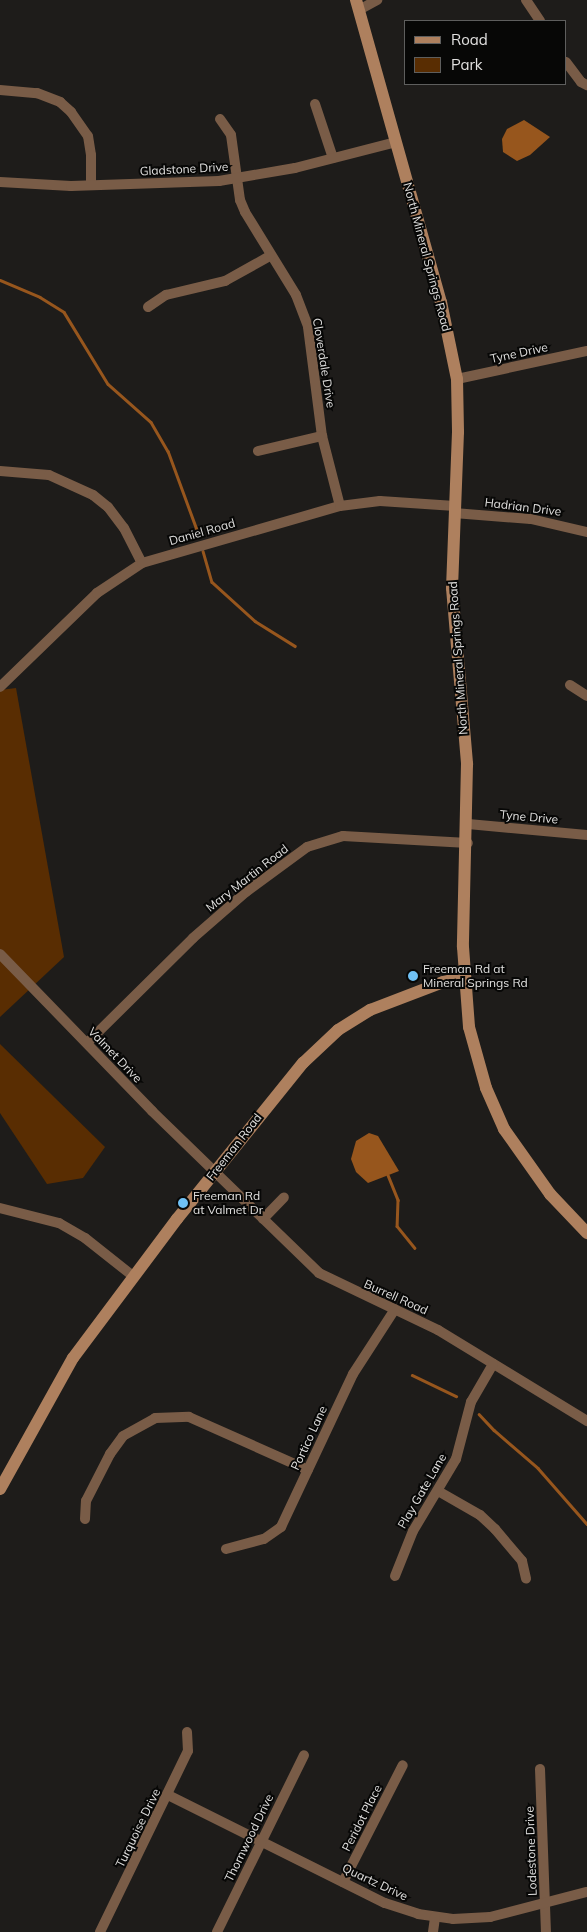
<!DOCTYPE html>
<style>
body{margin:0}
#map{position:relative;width:587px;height:1932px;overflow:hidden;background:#1e1c1a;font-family:Mulish,sans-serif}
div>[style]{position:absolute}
.green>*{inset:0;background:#592d02}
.water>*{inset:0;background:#97561d}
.stream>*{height:2.5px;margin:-1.25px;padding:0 1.25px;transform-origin:1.25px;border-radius:1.25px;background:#97561d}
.street>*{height:10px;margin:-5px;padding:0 5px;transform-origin:5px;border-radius:5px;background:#795c47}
.secondary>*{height:12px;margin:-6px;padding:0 6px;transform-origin:6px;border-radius:6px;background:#ae805e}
.dots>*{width:14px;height:14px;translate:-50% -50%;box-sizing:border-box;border:2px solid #070706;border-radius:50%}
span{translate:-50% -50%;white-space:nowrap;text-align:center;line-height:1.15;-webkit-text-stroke:4px #070706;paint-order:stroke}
.street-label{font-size:12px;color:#e1e0df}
.poi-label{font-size:12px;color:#e1e0df}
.left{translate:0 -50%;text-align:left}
.legend{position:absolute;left:404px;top:20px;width:162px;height:65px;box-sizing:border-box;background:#070706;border:1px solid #5e5e5d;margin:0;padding:6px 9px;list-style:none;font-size:15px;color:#e1e0df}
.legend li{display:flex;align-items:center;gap:10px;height:25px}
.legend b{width:25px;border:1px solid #5e5e5d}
</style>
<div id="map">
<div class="green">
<div style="clip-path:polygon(16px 688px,64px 957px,0 1017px,0 690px)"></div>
<div style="clip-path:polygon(0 1044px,105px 1147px,83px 1178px,47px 1184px,0 1113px)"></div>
</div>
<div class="water">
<div style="clip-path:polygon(524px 120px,550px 137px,530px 155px,517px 161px,503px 152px,502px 139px,507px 129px)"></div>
<div style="clip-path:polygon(369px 1133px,378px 1136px,399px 1171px,368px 1183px,356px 1172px,351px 1159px,356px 1141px)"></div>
</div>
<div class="stream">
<div style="left:0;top:280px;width:43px;rotate:23deg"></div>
<div style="left:40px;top:297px;width:28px;rotate:32deg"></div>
<div style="left:64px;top:312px;width:84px;rotate:58.6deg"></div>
<div style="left:108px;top:384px;width:57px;rotate:41.5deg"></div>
<div style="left:151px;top:422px;width:34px;rotate:60deg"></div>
<div style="left:168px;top:451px;width:84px;rotate:69.8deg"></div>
<div style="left:203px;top:551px;width:32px;rotate:74deg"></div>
<div style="left:212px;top:582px;width:58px;rotate:42.2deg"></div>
<div style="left:255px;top:621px;width:47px;rotate:32deg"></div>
<div style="left:388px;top:1175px;width:27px;rotate:68deg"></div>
<div style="left:398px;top:1200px;width:26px;rotate:92deg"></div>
<div style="left:397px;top:1226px;width:28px;rotate:51deg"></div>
<div style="left:412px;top:1375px;width:49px;rotate:25.5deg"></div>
<div style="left:479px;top:1414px;width:22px;rotate:47deg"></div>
<div style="left:494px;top:1430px;width:58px;rotate:40.8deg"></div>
<div style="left:538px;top:1468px;width:74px;rotate:48.8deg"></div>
</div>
<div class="street">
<div style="left:526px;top:0;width:25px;rotate:56deg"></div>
<div style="left:359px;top:10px;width:21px;rotate:-29deg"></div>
<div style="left:566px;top:62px;width:25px;rotate:53deg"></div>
<div style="left:581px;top:82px;width:7px;rotate:27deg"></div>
<div style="left:0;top:90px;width:37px;rotate:5deg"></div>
<div style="left:37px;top:93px;width:25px;rotate:21deg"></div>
<div style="left:60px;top:102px;width:15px;rotate:42deg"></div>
<div style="left:71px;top:112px;width:29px;rotate:55deg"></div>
<div style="left:88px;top:136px;width:19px;rotate:81deg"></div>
<div style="left:91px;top:155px;width:29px;rotate:90deg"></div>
<div style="left:315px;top:104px;width:57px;rotate:71.6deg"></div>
<div style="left:220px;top:119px;width:19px;rotate:55deg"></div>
<div style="left:231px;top:135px;width:66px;rotate:82.1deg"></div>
<div style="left:240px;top:200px;width:13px;rotate:67deg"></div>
<div style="left:245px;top:212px;width:97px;rotate:58.4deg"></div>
<div style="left:296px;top:295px;width:34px;rotate:69deg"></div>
<div style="left:308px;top:327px;width:110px;rotate:82.7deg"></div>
<div style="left:322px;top:436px;width:72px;rotate:75.6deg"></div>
<div style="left:0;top:182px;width:71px;rotate:3.2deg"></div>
<div style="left:71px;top:186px;width:148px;rotate:-1.9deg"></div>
<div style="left:219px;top:181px;width:77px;rotate:-9.7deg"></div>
<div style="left:295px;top:168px;width:104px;rotate:-14.4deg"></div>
<div style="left:148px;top:307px;width:22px;rotate:-34deg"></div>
<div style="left:166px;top:295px;width:61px;rotate:-13.3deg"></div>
<div style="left:225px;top:281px;width:51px;rotate:-29.1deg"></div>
<div style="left:457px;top:379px;width:133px;rotate:-12.2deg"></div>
<div style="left:258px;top:451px;width:66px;rotate:-13.2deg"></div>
<div style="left:0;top:471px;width:49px;rotate:4.7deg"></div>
<div style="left:49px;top:475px;width:48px;rotate:24.4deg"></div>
<div style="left:93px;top:495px;width:19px;rotate:39deg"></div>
<div style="left:108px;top:507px;width:26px;rotate:53deg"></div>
<div style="left:124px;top:528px;width:39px;rotate:63deg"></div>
<div style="left:454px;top:513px;width:77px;rotate:4.5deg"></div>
<div style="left:531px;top:519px;width:57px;rotate:13.1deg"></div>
<div style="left:570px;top:685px;width:20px;rotate:33deg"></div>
<div style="left:0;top:687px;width:135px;rotate:-44.1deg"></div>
<div style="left:97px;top:593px;width:54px;rotate:-33.7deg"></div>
<div style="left:142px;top:563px;width:206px;rotate:-16.1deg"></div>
<div style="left:340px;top:506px;width:40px;rotate:-7.1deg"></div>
<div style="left:380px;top:501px;width:75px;rotate:3.8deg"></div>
<div style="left:468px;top:824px;width:120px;rotate:5.3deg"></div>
<div style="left:0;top:954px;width:219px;rotate:45.9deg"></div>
<div style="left:152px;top:1111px;width:233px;rotate:44.1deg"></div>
<div style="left:319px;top:1273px;width:132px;rotate:25.6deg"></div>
<div style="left:438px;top:1330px;width:175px;rotate:31.4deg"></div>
<div style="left:87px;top:1043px;width:149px;rotate:-44.7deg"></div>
<div style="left:193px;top:938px;width:70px;rotate:-41deg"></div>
<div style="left:246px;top:892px;width:76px;rotate:-36.4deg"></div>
<div style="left:307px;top:847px;width:38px;rotate:-17deg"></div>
<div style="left:343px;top:836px;width:125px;rotate:3.2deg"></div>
<div style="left:0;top:1208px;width:61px;rotate:14.3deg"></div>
<div style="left:59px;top:1223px;width:30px;rotate:30deg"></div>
<div style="left:85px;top:1238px;width:61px;rotate:38.4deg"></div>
<div style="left:263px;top:1219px;width:30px;rotate:-46deg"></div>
<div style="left:438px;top:1491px;width:48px;rotate:29.7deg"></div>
<div style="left:480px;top:1515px;width:21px;rotate:43deg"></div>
<div style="left:495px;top:1529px;width:42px;rotate:49.8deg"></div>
<div style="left:522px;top:1561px;width:18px;rotate:77deg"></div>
<div style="left:85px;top:1519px;width:18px;rotate:-87deg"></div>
<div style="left:86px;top:1501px;width:53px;rotate:-62.9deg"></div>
<div style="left:110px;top:1454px;width:22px;rotate:-54deg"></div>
<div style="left:123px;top:1436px;width:37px;rotate:-29deg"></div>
<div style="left:155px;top:1418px;width:34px;rotate:-2deg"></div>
<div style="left:189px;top:1417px;width:130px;rotate:24deg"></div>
<div style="left:226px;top:1549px;width:39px;rotate:-15deg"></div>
<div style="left:264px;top:1539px;width:21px;rotate:-35deg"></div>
<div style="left:281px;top:1527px;width:169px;rotate:-64.8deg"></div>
<div style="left:353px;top:1374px;width:77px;rotate:-57.1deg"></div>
<div style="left:395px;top:1576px;width:48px;rotate:-68.2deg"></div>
<div style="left:413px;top:1531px;width:84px;rotate:-59.2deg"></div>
<div style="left:456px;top:1459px;width:59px;rotate:-75.3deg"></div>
<div style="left:471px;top:1402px;width:44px;rotate:-59.9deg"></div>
<div style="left:540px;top:1769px;width:163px;rotate:87.9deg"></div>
<div style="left:168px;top:1795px;width:242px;rotate:26.5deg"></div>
<div style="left:385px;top:1903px;width:35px;rotate:18deg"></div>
<div style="left:418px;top:1914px;width:35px;rotate:8deg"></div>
<div style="left:453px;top:1919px;width:37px;rotate:-3deg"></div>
<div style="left:490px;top:1917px;width:100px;rotate:-14.5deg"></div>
<div style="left:343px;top:1882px;width:131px;rotate:-62.9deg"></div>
<div style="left:100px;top:1932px;width:201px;rotate:-64.1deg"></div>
<div style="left:188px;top:1751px;width:19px;rotate:-93deg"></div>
<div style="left:217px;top:1932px;width:197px;rotate:-63.8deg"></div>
<div style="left:433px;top:1932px;width:15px;rotate:-82deg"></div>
</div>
<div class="secondary">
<div style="left:356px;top:0;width:314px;rotate:74.3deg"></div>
<div style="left:441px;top:302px;width:79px;rotate:78.3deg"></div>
<div style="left:457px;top:379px;width:53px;rotate:88.9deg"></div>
<div style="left:458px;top:432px;width:156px;rotate:92.2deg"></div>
<div style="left:452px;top:588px;width:177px;rotate:85.1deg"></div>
<div style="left:467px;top:764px;width:183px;rotate:91.3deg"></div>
<div style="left:463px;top:947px;width:80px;rotate:85.7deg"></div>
<div style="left:469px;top:1027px;width:63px;rotate:74.4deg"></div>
<div style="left:486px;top:1088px;width:45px;rotate:66.3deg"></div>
<div style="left:504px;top:1129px;width:80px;rotate:54.7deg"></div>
<div style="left:550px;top:1194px;width:54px;rotate:46.5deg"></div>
<div style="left:0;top:1489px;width:150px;rotate:-60.9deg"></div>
<div style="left:73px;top:1358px;width:174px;rotate:-53.2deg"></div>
<div style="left:177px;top:1219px;width:201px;rotate:-51.1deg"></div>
<div style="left:303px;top:1063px;width:48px;rotate:-43.3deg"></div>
<div style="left:338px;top:1030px;width:38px;rotate:-32deg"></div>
<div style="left:370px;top:1010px;width:78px;rotate:-21deg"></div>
<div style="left:443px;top:982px;width:22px;rotate:-13deg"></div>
</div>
<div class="dots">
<div style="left:413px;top:976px;background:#70c1f4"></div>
<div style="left:183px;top:1203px;background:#70c1f4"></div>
</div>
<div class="street-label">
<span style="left:184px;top:169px;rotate:-3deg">Gladstone Drive</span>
<span style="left:427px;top:257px;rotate:75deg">North Mineral Springs Road</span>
<span style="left:519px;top:353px;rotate:-12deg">Tyne Drive</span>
<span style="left:324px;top:363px;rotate:81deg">Cloverdale Drive</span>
<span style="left:523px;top:507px;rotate:7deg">Hadrian Drive</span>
<span style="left:202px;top:532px;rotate:-16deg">Daniel Road</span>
<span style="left:458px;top:658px;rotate:-94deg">North Mineral Springs Road</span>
<span style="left:529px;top:817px;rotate:5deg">Tyne Drive</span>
<span style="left:247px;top:878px;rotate:-38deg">Mary Martin Road</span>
<span style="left:115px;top:1055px;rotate:46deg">Valmet Drive</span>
<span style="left:234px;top:1147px;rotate:-52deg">Freeman Road</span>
<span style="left:396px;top:1297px;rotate:24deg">Burrell Road</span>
<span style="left:309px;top:1438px;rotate:-65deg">Portico Lane</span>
<span style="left:422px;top:1491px;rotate:-60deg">Play Gate Lane</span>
<span style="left:362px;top:1818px;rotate:-63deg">Peridot Place</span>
<span style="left:138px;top:1828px;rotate:-64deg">Turquoise Drive</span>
<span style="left:249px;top:1838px;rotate:-64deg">Thornwood Drive</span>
<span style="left:531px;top:1851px;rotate:-92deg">Lodestone Drive</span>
<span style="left:375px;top:1882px;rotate:25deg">Quartz Drive</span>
</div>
<div class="poi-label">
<span class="left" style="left:423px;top:976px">Freeman Rd at<br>Mineral Springs Rd</span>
<span class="left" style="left:193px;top:1203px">Freeman Rd<br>at Valmet Dr</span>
</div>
<ul class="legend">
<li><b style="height:6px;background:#ae805e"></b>Road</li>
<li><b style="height:14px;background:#592d02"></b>Park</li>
</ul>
</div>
